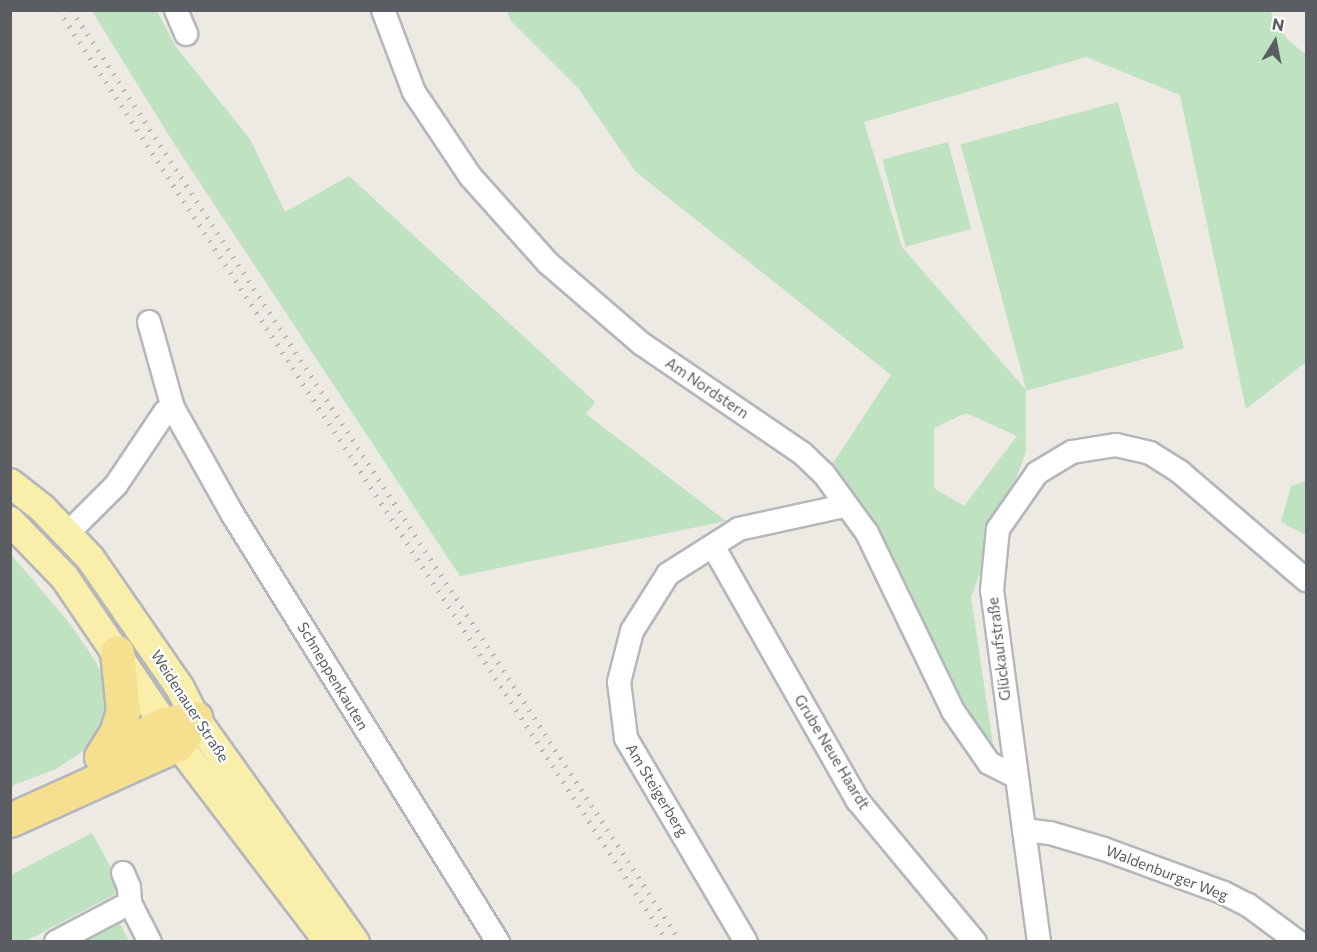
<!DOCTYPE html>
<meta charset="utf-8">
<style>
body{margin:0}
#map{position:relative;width:1317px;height:952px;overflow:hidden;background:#eceae2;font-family:Commissioner,sans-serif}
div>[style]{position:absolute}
.green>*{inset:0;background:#bfe2c1;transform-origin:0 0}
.roads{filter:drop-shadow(2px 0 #b4b7bb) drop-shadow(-2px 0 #b4b7bb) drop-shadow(0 2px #b4b7bb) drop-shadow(0 -2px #b4b7bb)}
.minor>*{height:22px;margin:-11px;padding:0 11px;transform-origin:11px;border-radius:11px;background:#fff}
.major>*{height:28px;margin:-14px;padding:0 14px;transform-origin:14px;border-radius:14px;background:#f9efaa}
.highway>*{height:33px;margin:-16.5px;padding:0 16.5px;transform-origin:16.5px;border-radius:16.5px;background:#f5e090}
.rail>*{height:4.5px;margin-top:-2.25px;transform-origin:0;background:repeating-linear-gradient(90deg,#b2b3b3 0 1.5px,transparent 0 9.5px)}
span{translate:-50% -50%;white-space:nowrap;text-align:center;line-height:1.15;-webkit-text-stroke:4.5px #fff;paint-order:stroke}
.street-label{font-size:15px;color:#5a5d61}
.frame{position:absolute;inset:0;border:12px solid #5a5d61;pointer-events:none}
.north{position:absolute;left:1245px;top:12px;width:60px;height:60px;-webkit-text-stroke:4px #fff;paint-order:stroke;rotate:10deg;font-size:16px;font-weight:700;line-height:24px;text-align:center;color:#5a5d61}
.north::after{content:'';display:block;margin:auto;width:21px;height:27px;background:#5a5d61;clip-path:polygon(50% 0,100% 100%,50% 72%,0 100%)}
</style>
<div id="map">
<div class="green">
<div style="clip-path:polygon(evenodd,1037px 10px,1270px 11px,1287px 39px,1306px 55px,1306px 362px,1246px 409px,1180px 95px,1086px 57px,864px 122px,902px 247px,1026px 390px,1026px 452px,971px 597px,993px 745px,966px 722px,910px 602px,833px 463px,891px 375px,636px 172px,578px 88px,511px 21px,507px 11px,1037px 10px,966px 413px,1017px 436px,964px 506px,934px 488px,934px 428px,966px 413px)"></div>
<div style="clip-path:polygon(92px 11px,157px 11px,176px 47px,250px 139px,285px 212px,349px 176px,595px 402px,586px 414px,726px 521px,460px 576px,173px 142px)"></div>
<div style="left:1118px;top:102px;width:255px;height:163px;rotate:75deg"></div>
<div style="left:948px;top:142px;width:90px;height:68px;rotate:75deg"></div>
<div style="clip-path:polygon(1306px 481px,1306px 480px,1306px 535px,1281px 522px,1291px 486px)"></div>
<div style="clip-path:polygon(10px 553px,71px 625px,96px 662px,109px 693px,108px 721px,101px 739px,56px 769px,11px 786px)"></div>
<div style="clip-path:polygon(92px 833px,123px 890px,26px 941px,11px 942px,11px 875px)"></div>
<div style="clip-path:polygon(120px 924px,129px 941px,87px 941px)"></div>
</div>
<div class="roads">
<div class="minor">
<div style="left:176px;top:10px;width:26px;rotate:67deg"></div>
<div style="left:383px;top:10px;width:88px;rotate:69.3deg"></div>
<div style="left:414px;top:92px;width:102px;rotate:56.2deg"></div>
<div style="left:471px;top:177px;width:115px;rotate:48.2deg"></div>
<div style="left:548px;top:263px;width:124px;rotate:40.8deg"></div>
<div style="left:642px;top:344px;width:194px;rotate:34.3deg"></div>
<div style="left:802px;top:453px;width:30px;rotate:44deg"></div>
<div style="left:824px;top:474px;width:73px;rotate:53.9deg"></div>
<div style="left:867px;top:533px;width:198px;rotate:64.2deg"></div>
<div style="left:953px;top:711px;width:63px;rotate:55.3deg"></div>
<div style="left:989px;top:763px;width:28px;rotate:27deg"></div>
<div style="left:149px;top:322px;width:89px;rotate:74.4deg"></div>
<div style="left:173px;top:408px;width:123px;rotate:60.7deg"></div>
<div style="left:233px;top:515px;width:503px;rotate:58.18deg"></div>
<div style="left:68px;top:533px;width:68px;rotate:-45deg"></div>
<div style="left:116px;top:485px;width:88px;rotate:-56.1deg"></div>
<div style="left:165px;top:412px;width:9px;rotate:-27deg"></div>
<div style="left:713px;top:546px;width:293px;rotate:60.4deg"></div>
<div style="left:858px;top:801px;width:183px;rotate:50.3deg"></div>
<div style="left:1024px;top:830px;width:26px;rotate:7deg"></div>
<div style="left:1050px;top:833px;width:56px;rotate:16.5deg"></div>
<div style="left:1104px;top:849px;width:128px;rotate:20.1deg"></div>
<div style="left:1224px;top:893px;width:27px;rotate:27deg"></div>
<div style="left:1248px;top:905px;width:62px;rotate:36.5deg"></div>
<div style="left:123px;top:873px;width:15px;rotate:67deg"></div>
<div style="left:129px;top:887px;width:16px;rotate:86deg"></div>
<div style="left:130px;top:903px;width:44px;rotate:62.9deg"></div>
<div style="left:56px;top:942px;width:84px;rotate:-27.8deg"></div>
<div style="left:746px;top:942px;width:237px;rotate:-120.5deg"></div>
<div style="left:626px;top:738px;width:56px;rotate:-97.1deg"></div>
<div style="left:619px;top:682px;width:53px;rotate:-75.7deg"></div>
<div style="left:632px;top:631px;width:67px;rotate:-57.7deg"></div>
<div style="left:668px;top:574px;width:84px;rotate:-32.4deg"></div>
<div style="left:739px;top:529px;width:107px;rotate:-12.4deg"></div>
<div style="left:1039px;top:942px;width:355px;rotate:-97.6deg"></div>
<div style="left:992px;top:590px;width:61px;rotate:-84.4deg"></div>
<div style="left:998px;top:529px;width:68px;rotate:-55.1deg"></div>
<div style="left:1037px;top:473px;width:41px;rotate:-31deg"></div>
<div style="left:1072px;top:452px;width:45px;rotate:-9deg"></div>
<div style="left:1116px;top:445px;width:35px;rotate:13deg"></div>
<div style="left:1150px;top:453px;width:36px;rotate:32deg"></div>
<div style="left:1180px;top:472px;width:166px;rotate:40.6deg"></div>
</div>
<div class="major">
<div style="left:10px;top:483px;width:41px;rotate:38deg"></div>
<div style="left:42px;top:508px;width:69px;rotate:46.2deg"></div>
<div style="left:90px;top:558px;width:158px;rotate:55.3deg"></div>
<div style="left:180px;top:688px;width:34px;rotate:63deg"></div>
<div style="left:195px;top:718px;width:275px;rotate:54.5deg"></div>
<div style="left:10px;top:521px;width:79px;rotate:46deg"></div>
<div style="left:65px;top:578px;width:201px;rotate:55.8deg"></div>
<div style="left:178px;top:744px;width:249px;rotate:52.7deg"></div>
</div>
<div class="highway">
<div style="left:115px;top:749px;width:55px;rotate:-27deg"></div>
<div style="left:164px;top:724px;width:32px;rotate:-11deg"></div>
<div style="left:101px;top:757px;width:28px;rotate:-58deg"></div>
<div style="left:116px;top:733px;width:23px;rotate:-72deg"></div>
<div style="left:123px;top:711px;width:59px;rotate:-95.8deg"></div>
<div style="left:10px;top:820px;width:184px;rotate:-24.3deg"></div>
<div style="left:178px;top:744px;width:31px;rotate:-57deg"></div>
</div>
</div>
<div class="rail">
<div style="left:59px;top:10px;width:1113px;rotate:56.84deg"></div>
<div style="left:72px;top:10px;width:1113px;rotate:56.84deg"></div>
</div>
<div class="street-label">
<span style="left:707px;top:388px;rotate:34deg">Am Nordstern</span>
<span style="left:999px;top:649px;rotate:-97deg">Glückaufstraße</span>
<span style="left:333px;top:676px;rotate:59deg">Schneppenkauten</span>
<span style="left:190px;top:706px;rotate:57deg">Weidenauer Straße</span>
<span style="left:832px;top:752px;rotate:59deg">Grube Neue Haardt</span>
<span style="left:657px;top:790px;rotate:59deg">Am Steigerberg</span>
<span style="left:1167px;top:873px;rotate:21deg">Waldenburger Weg</span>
</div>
<div class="frame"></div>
<div class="north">N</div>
</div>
